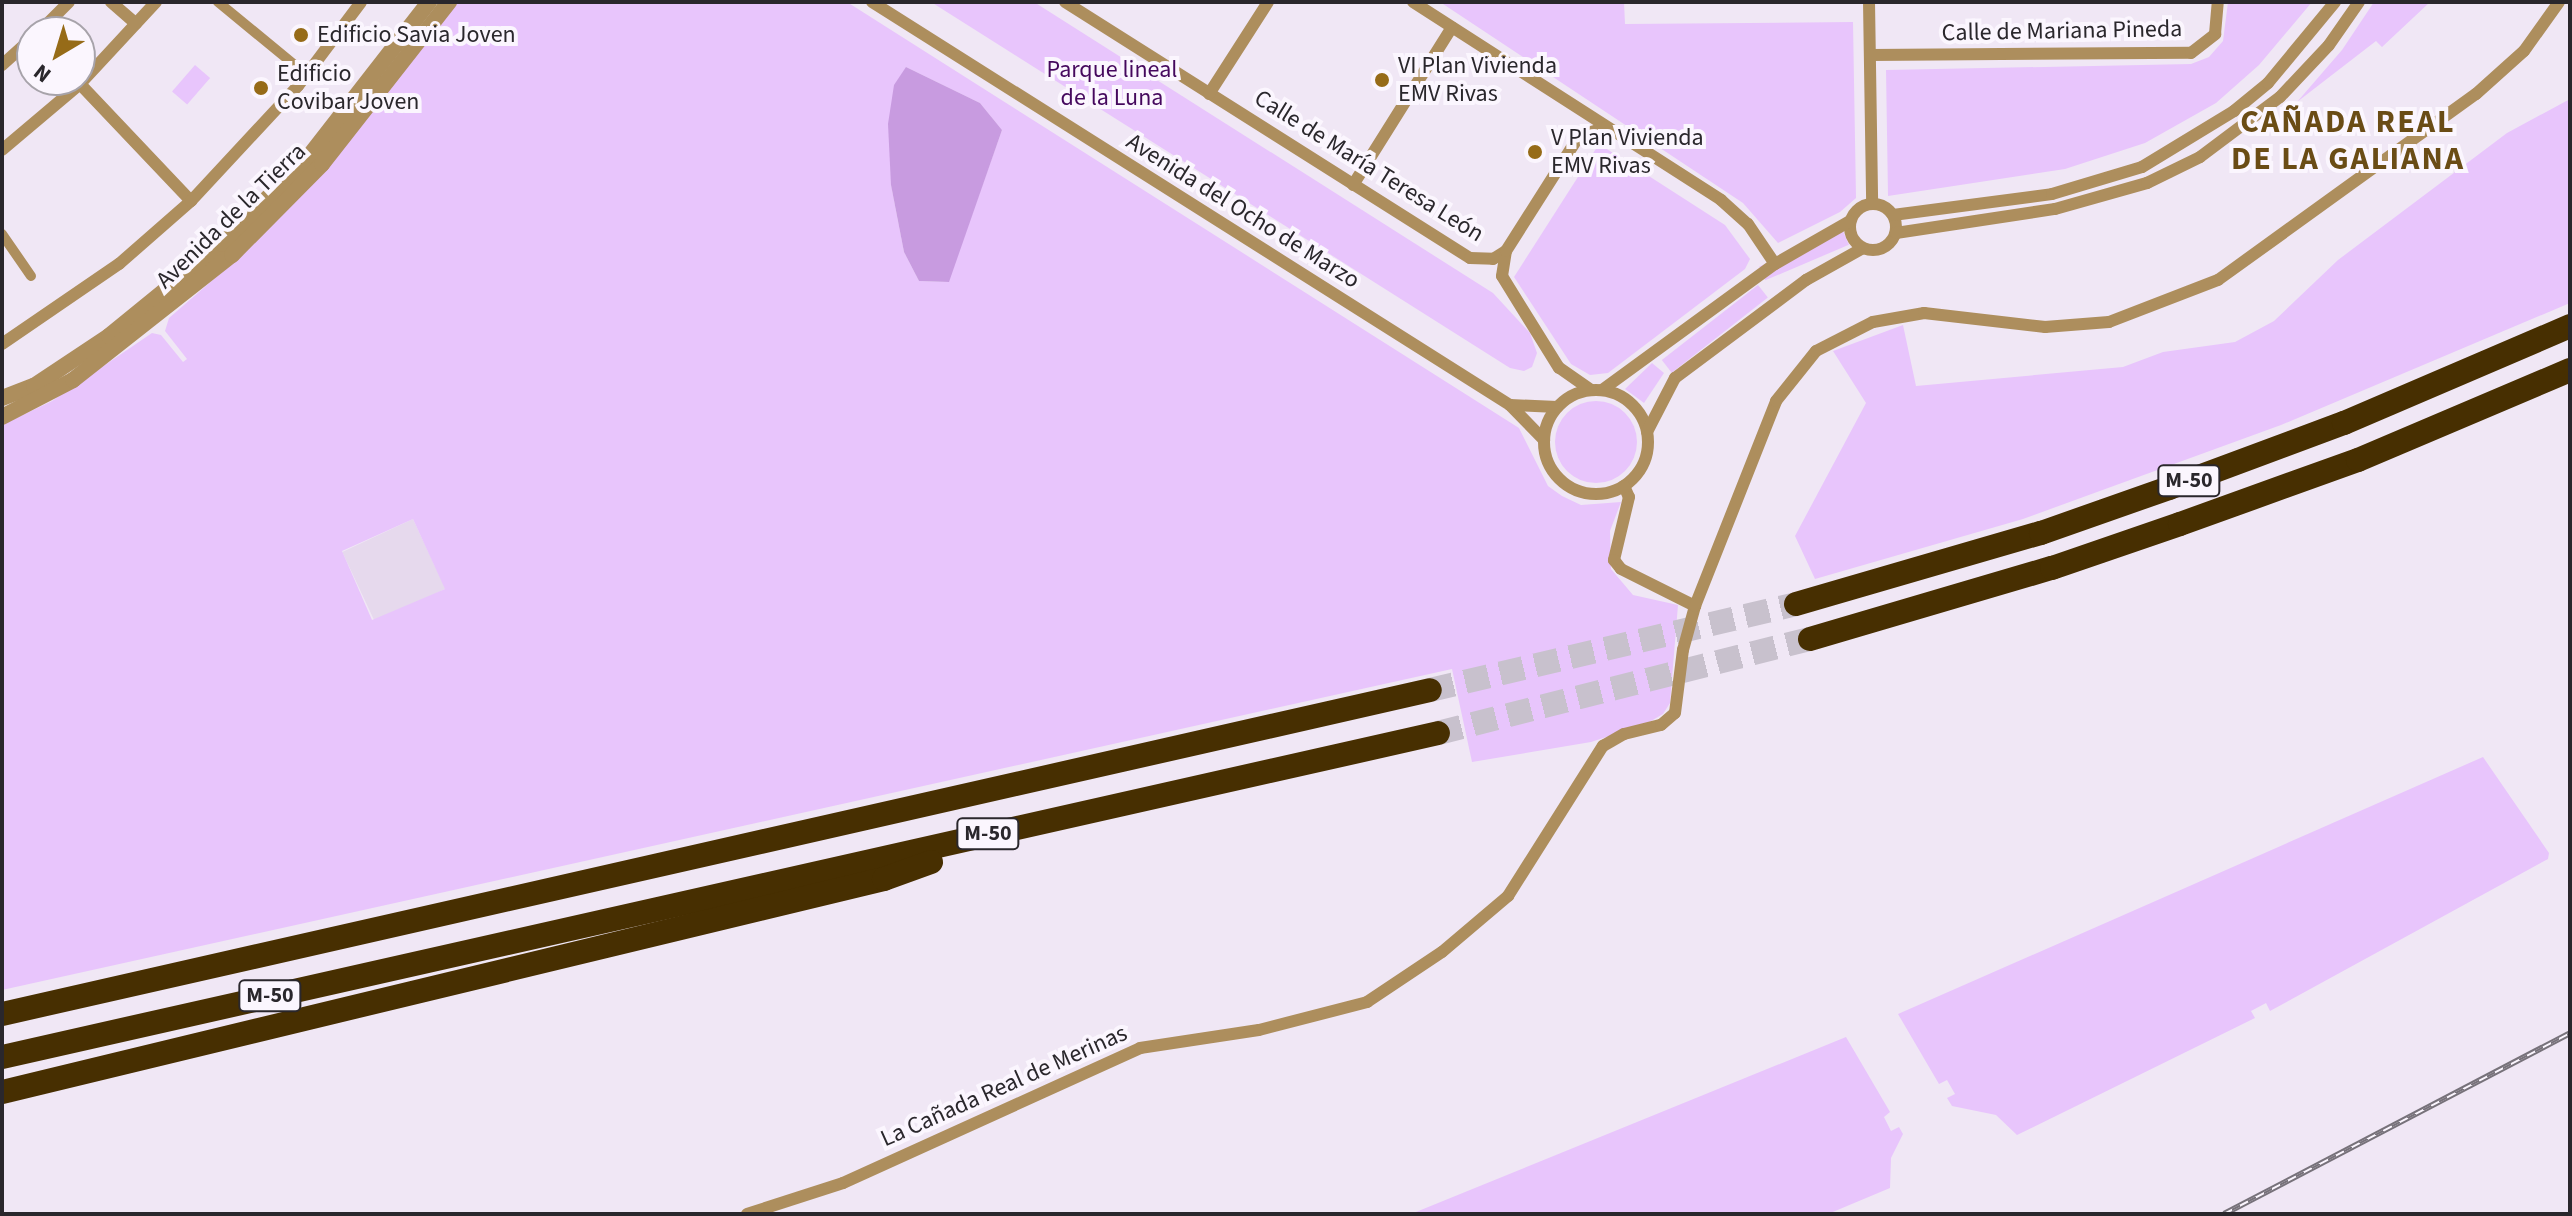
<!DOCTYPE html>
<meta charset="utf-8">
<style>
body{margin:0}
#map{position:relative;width:2572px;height:1216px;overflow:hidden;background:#f0e7f5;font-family:"Source Sans 3",sans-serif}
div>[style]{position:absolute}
.built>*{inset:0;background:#e6d9ed;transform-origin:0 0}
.green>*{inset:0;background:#e8c5fc;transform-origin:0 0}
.round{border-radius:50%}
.water>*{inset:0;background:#c89be0}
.motorway-tunnel>*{height:24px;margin-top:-12px;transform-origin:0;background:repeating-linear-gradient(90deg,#c8c1cd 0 24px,transparent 0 36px)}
.pedestrian>*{height:10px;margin:-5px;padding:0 5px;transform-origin:5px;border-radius:5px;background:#ad8e5d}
.minor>*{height:12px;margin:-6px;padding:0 6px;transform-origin:6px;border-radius:6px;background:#ad8e5d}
.minor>.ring{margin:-6px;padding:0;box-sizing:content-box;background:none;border:12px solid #ad8e5d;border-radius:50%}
.tertiary>*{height:16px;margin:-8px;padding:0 8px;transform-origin:8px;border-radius:8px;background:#ad8e5d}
.motorway>*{height:24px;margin:-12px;padding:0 12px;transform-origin:12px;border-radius:12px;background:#472f01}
.rail>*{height:6px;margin-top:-3px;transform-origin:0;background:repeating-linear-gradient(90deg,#fbf6fe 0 9px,#77727a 0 18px);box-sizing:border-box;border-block:2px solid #77727a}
.dots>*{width:22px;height:22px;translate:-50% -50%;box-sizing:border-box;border:4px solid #fbf6fe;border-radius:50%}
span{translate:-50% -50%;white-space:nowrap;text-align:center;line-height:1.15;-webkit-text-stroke:8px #fbf6fe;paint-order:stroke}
.shield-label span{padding:2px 6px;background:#fbf6fe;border:2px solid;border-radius:6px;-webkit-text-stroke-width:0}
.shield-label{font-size:22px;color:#2a272c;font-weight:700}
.street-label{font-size:24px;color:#2a272c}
.poi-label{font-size:24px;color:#2a272c}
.left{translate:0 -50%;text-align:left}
.park-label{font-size:24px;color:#45085d}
.district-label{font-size:32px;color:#6a4c15;font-weight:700;letter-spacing:2px}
.frame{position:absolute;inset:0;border:4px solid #2a272c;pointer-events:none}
.north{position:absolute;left:16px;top:16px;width:80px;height:80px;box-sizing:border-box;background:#fbf6fe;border:2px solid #a7a3aa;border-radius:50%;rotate:218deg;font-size:22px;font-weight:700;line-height:32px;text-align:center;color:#2a272c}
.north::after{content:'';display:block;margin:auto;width:28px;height:36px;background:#966b18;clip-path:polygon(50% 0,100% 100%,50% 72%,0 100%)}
</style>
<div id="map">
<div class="built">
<div style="left:413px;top:519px;width:77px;height:78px;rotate:65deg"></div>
</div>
<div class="green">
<div style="clip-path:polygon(evenodd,458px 2px,847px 2px,1519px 428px,1548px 486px,1562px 496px,1581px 505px,1621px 502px,1610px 531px,1611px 569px,1633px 595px,1678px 605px,1670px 703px,1663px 714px,1646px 724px,1591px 742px,1472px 762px,1452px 669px,2px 990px,2px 425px,52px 401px,152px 333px,161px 335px,183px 362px,187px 359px,165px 331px,169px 318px,237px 259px,326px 168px,458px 2px,906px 67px,980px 103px,1002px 130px,948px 282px,919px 281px,904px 252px,891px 185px,906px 67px,458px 2px,413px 519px,445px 589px,372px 620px,342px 551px,413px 519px)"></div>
<div style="clip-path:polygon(931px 2px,1034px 2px,1493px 293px,1530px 333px,1537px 353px,1532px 367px,1524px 371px,1510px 368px)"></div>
<div style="clip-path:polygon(1440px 2px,1624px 2px,1625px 24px,1853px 22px,1856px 198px,1840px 212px,1778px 243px,1743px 203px)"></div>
<div style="clip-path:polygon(2228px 2px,2312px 2px,2259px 65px,2216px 103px,2145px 143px,2065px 169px,1888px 196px,1886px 70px,2191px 64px,2209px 57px,2223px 41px)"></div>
<div style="clip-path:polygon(2374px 2px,2430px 2px,2382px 47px,2376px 41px,2297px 102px,2342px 50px)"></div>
<div style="left:195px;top:65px;width:20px;height:35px;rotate:41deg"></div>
<div style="clip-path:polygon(2570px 99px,2570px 303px,2281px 425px,2023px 519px,1815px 579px,1795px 536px,1866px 403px,1833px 351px,1903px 325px,1916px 386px,2123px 367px,2163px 352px,2235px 342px,2274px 321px,2338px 260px,2507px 133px)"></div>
<div style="clip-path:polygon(1599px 144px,1725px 225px,1750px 259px,1745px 269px,1608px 373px,1590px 375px,1571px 364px,1514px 277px)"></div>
<div style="left:1843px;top:231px;width:15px;height:91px;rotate:67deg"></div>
<div style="left:1758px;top:285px;width:16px;height:122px;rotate:52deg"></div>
<div style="clip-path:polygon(1652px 363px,1664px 373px,1644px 403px,1625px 389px)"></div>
<div class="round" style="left:1555px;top:401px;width:82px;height:82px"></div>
<div style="clip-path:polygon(2483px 757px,2549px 853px,2548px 859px,2270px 1011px,2266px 1003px,2251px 1011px,2255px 1018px,2017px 1135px,1996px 1115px,1952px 1106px,1947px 1098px,1955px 1094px,1947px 1080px,1939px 1084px,1898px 1014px)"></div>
<div style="clip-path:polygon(1846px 1037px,1890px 1112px,1884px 1117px,1891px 1131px,1899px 1127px,1903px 1134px,1891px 1158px,1890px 1188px,1828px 1214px,1411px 1214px)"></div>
</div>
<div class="water">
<div style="clip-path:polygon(906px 67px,980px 103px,1002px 130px,949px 282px,919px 281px,904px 252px,891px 185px,888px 124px,894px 85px)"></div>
</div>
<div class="motorway-tunnel">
<div style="left:1430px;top:690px;width:376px;rotate:-13.2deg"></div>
<div style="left:1438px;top:733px;width:384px;rotate:-14.2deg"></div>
</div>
<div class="pedestrian">
<div style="left:218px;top:2px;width:115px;rotate:39.4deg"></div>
<div style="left:2px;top:234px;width:51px;rotate:55.4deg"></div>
</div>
<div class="minor">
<div style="left:111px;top:2px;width:33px;rotate:41deg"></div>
<div style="left:872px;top:2px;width:755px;rotate:32.28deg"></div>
<div style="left:1510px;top:405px;width:49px;rotate:45.8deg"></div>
<div style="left:1065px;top:2px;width:479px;rotate:32.3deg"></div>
<div style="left:1470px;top:258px;width:23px;rotate:2deg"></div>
<div style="left:1493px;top:259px;width:15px;rotate:-32deg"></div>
<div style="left:1413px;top:2px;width:366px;rotate:32.7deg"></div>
<div style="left:1721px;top:200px;width:36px;rotate:42deg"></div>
<div style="left:1748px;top:224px;width:48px;rotate:56deg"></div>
<div style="left:1869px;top:2px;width:202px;rotate:89.1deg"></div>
<div style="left:39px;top:32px;width:42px;rotate:-45deg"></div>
<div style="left:1870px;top:55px;width:321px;rotate:-0.4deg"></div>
<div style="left:2191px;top:53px;width:31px;rotate:-38deg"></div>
<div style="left:2215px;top:34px;width:32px;rotate:-85deg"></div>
<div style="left:2px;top:65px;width:40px;rotate:-42deg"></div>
<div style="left:80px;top:84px;width:161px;rotate:46.5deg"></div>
<div style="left:1209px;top:94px;width:109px;rotate:-57.3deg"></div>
<div style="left:2px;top:150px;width:102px;rotate:-40.2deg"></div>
<div style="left:80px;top:84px;width:112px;rotate:-47.2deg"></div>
<div style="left:1353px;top:185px;width:186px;rotate:-57.9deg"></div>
<div class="ring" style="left:1850px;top:204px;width:34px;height:34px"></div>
<div style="left:1893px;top:215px;width:160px;rotate:-7.5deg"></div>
<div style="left:2052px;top:194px;width:94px;rotate:-16.7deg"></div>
<div style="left:2142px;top:167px;width:108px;rotate:-31.3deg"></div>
<div style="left:2234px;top:111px;width:44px;rotate:-39.5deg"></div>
<div style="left:2268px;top:83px;width:105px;rotate:-50.4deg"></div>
<div style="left:1896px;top:233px;width:161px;rotate:-8.6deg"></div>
<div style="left:2055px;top:209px;width:96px;rotate:-15.8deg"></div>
<div style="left:2147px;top:183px;width:59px;rotate:-26.1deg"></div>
<div style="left:2200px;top:157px;width:100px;rotate:-36.9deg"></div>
<div style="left:2280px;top:97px;width:71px;rotate:-46.7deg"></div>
<div style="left:2329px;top:45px;width:52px;rotate:-55.1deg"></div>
<div style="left:2px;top:344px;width:142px;rotate:-34.4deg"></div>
<div style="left:119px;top:264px;width:96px;rotate:-41.2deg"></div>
<div style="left:191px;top:201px;width:157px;rotate:-47.1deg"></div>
<div style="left:298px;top:86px;width:105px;rotate:-53.1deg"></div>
<div class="ring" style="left:1544px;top:390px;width:92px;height:92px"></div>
<div style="left:1591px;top:390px;width:39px;rotate:-145deg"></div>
<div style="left:1559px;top:368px;width:108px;rotate:-121.8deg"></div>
<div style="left:1502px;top:276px;width:25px;rotate:-81deg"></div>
<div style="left:1506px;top:251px;width:136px;rotate:-57.6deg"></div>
<div style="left:1579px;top:136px;width:28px;rotate:-18deg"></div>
<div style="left:1602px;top:390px;width:214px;rotate:-36.1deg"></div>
<div style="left:1775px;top:264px;width:86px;rotate:-29.8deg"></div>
<div style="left:1510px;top:405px;width:47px;rotate:2.4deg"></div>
<div style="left:1647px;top:432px;width:61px;rotate:-62.6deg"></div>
<div style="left:1675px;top:378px;width:164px;rotate:-36.8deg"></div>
<div style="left:1806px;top:280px;width:65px;rotate:-29.3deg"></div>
<div style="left:1624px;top:486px;width:12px;rotate:66deg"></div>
<div style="left:1629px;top:497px;width:65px;rotate:103.4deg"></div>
<div style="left:1614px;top:560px;width:11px;rotate:52deg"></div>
<div style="left:1621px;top:569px;width:83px;rotate:26.6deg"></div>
<div style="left:747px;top:1214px;width:101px;rotate:-17.9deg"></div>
<div style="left:843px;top:1183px;width:326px;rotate:-24.4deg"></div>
<div style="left:1140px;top:1048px;width:120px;rotate:-8.6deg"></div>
<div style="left:1259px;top:1030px;width:112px;rotate:-14.5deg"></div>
<div style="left:1367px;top:1002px;width:90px;rotate:-33.7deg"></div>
<div style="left:1442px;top:952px;width:87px;rotate:-40.3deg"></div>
<div style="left:1508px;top:896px;width:178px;rotate:-57.7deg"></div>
<div style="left:1603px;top:746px;width:24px;rotate:-30deg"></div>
<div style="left:1624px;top:734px;width:38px;rotate:-14deg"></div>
<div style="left:1661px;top:725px;width:18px;rotate:-41deg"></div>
<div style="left:1675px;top:713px;width:64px;rotate:-82.8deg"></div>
<div style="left:1683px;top:650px;width:46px;rotate:-74.7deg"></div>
<div style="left:1695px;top:606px;width:220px;rotate:-68.4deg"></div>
<div style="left:1776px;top:401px;width:64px;rotate:-51.3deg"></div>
<div style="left:1816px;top:351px;width:64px;rotate:-27deg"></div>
<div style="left:1873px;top:322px;width:52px;rotate:-10deg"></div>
<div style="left:1924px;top:313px;width:122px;rotate:6.6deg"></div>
<div style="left:2045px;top:327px;width:64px;rotate:-4.5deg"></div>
<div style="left:2109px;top:322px;width:117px;rotate:-21.1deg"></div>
<div style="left:2218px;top:280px;width:318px;rotate:-35.8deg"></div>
<div style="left:2476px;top:94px;width:64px;rotate:-41.9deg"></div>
<div style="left:2524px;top:51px;width:60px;rotate:-54.5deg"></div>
</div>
<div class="tertiary">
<div style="left:2px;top:398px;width:34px;rotate:-21deg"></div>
<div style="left:34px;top:386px;width:90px;rotate:-33.7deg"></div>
<div style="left:109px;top:336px;width:146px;rotate:-39.2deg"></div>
<div style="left:222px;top:244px;width:125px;rotate:-45.3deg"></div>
<div style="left:310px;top:155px;width:194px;rotate:-52.1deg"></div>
<div style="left:2px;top:417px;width:80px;rotate:-27.5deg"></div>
<div style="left:73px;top:380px;width:202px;rotate:-38.2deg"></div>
<div style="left:232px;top:255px;width:128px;rotate:-45.3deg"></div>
<div style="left:322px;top:164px;width:206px;rotate:-51.9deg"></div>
</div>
<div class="motorway">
<div style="left:1796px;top:604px;width:255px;rotate:-16.2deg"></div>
<div style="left:2041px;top:533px;width:136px;rotate:-19.4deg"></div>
<div style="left:2169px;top:488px;width:187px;rotate:-20.4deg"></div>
<div style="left:2344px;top:423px;width:246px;rotate:-23.2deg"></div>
<div style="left:1810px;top:639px;width:252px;rotate:-16.4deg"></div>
<div style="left:2052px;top:568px;width:135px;rotate:-19deg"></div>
<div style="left:2180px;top:524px;width:189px;rotate:-19.8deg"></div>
<div style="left:2358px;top:460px;width:230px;rotate:-23deg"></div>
<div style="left:2px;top:1014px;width:1464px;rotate:-12.78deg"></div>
<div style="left:2px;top:1057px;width:1472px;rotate:-12.71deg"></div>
<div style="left:2px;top:1092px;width:907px;rotate:-13.58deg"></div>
<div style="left:884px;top:879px;width:50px;rotate:-19.9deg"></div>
</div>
<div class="rail">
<div style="left:2224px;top:1214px;width:390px;rotate:-27.6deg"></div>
</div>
<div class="dots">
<div style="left:301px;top:35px;background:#966b18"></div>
<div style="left:1382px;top:80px;background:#966b18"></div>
<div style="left:261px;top:88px;background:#966b18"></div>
<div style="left:1535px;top:152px;background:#966b18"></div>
</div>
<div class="shield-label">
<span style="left:2189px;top:481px">M-50</span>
<span style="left:988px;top:834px">M-50</span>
<span style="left:270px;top:996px">M-50</span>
</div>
<div class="street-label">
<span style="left:2062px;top:31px;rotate:-1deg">Calle de Mariana Pineda</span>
<span style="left:1369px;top:166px;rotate:32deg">Calle de María Teresa León</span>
<span style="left:1243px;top:211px;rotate:32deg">Avenida del Ocho de Marzo</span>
<span style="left:231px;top:216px;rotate:-44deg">Avenida de la Tierra</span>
<span style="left:1004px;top:1086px;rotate:-24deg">La Cañada Real de Merinas</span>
</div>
<div class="poi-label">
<span class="left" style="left:317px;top:35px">Edificio Savia Joven</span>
<span class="left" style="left:1398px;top:80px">VI Plan Vivienda<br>EMV Rivas</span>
<span class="left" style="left:277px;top:88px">Edificio<br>Covibar Joven</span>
<span class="left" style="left:1551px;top:152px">V Plan Vivienda<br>EMV Rivas</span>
</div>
<div class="park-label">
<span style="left:1112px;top:84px">Parque lineal<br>de la Luna</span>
</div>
<div class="district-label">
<span style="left:2348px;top:141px">CAÑADA REAL<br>DE LA GALIANA</span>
</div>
<div class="frame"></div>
<div class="north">N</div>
</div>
